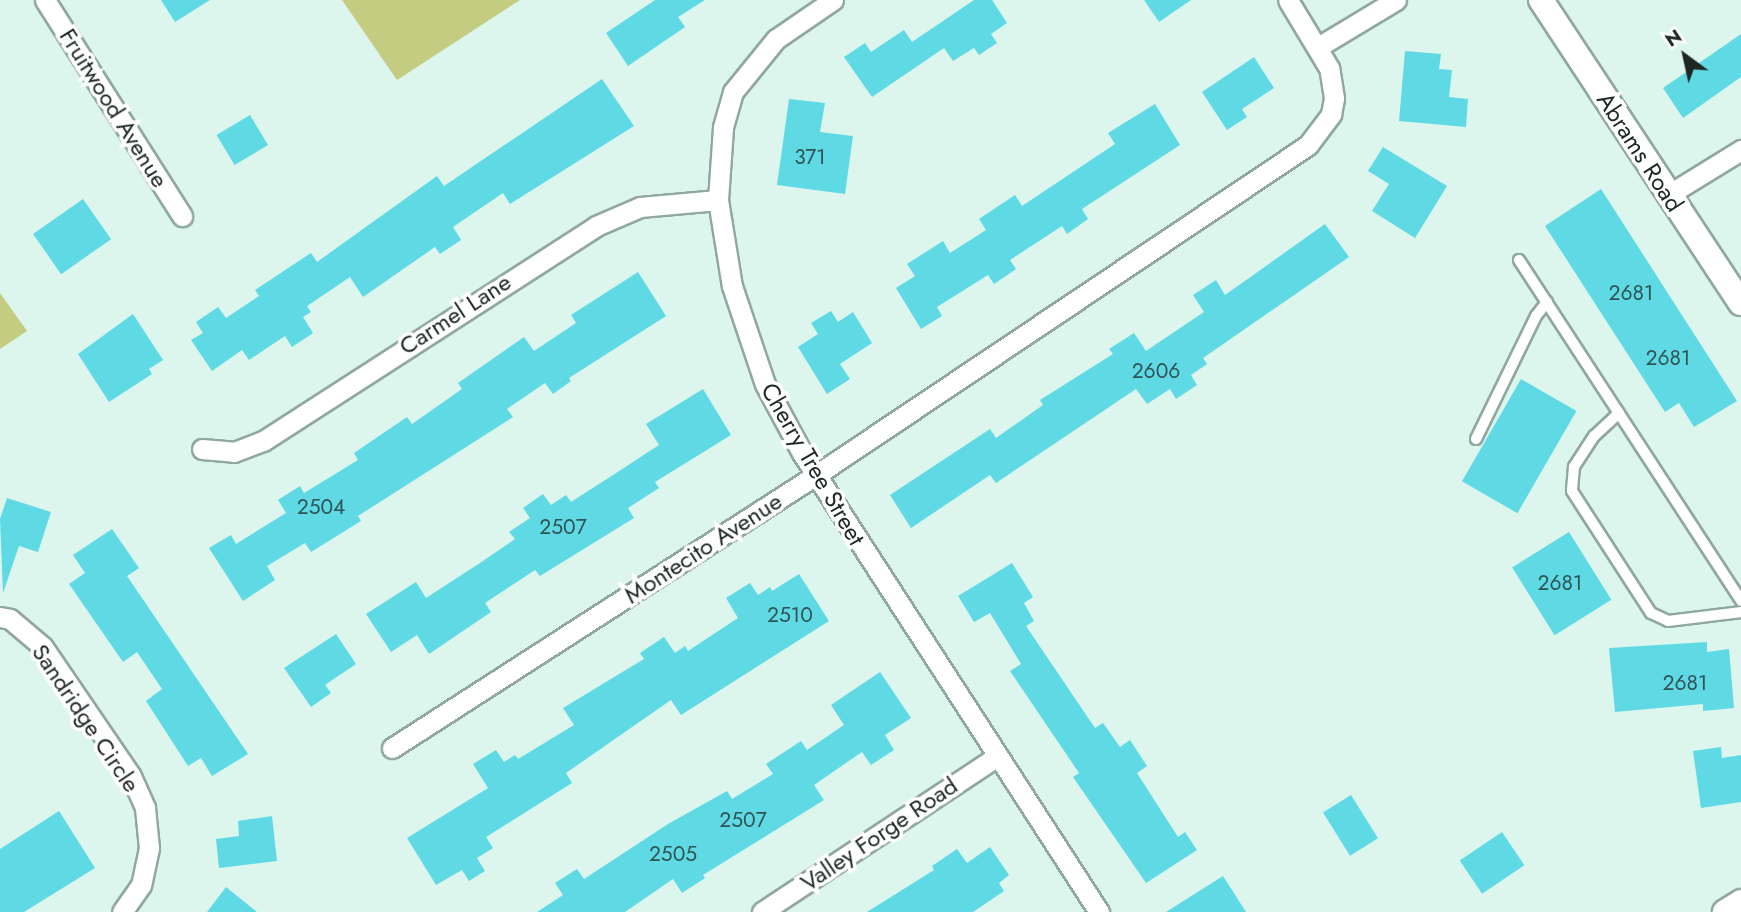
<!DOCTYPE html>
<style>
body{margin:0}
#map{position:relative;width:1741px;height:912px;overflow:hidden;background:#dcf5ed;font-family:Jost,sans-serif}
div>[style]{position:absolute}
.green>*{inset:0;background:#c3cc80}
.building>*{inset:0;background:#5fdae5;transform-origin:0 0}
.roads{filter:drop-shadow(2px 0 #90a8a0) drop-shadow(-2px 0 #90a8a0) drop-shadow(0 2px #90a8a0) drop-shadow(0 -2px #90a8a0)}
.service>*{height:10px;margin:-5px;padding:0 5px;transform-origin:5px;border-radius:5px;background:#fff}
.minor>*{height:19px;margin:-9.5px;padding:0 9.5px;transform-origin:9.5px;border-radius:9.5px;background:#fff}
.tertiary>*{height:24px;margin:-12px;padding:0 12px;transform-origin:12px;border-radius:12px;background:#fff}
span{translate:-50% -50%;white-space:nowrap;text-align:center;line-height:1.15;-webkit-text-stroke:7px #fff;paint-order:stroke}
.number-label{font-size:21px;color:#2e5454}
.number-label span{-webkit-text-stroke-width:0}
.street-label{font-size:24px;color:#1e2724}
.north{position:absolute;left:1650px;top:21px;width:70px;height:70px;-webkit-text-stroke:5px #fff;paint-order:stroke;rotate:327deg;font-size:19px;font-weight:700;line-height:28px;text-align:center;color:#1e2724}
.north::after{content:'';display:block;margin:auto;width:24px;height:32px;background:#1e2724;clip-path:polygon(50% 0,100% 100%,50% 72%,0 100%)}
</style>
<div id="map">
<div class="green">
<div style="clip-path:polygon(342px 0,520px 0,397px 80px)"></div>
<div style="clip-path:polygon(0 293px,27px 331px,0 349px)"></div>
</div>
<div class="building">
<div style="clip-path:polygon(161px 0,210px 0,175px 22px)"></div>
<div style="clip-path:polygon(655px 0,705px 0,678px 17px,685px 27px,628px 66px,606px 33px)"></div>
<div style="clip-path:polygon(974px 0,992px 0,1007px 23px,991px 34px,997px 43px,979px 55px,974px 48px,953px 61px,944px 48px,872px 97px,844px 57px,865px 43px,871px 52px,904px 30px,912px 42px)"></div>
<div style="clip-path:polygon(1144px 0,1191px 0,1159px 22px)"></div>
<div style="clip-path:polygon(1741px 34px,1741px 77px,1683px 118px,1663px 88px)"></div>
<div style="clip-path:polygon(1405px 51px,1441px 54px,1439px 69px,1452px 70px,1449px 97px,1468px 99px,1466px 127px,1399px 121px)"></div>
<div style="clip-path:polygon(1254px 57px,1274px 88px,1242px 109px,1247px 117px,1227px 130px,1202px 92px)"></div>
<div style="clip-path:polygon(602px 79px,634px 126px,510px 204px,503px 193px,453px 227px,461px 240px,440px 254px,435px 247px,363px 297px,350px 277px,307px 306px,311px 312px,303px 317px,313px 333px,292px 347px,285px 336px,249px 360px,242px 350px,212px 371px,191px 340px,203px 333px,196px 322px,218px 307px,226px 318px,259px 296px,255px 290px,311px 253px,317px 262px,437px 176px,444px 186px)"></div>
<div style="clip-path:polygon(789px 99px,825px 103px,820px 132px,853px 136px,845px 194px,777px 185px)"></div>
<div style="clip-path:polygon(1155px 104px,1180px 145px,1082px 209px,1088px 219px,1067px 234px,1062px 226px,1010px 260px,1016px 269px,994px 284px,988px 275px,937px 307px,942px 316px,921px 329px,896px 288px,915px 276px,907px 264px,943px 241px,950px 253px,986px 230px,979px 219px,1015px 195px,1022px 206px,1115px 144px,1108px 133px)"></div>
<div style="left:250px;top:115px;width:35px;height:39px;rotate:59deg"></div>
<div style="clip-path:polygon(1383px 147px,1447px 186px,1415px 238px,1372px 211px,1389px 184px,1368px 171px)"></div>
<div style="clip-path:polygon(1601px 189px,1737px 401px,1694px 427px,1679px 403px,1665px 412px,1545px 226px)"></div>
<div style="left:83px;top:199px;width:49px;height:61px;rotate:55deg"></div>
<div style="clip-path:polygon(1325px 224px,1349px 257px,1203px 358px,1207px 364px,1191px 375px,1197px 385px,1176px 399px,1170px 389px,1147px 404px,1136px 389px,996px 483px,990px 475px,911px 528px,890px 495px,990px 429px,996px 438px,1043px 405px,1040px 400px,1113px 354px,1109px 349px,1134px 333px,1146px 351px,1204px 312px,1193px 295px,1216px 280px,1225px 295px)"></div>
<div style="clip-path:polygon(638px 272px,666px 316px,569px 378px,571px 381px,553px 394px,545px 383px,507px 409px,513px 417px,358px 516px,361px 521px,311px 552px,305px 543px,267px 566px,275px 580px,243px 601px,209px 548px,231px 535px,236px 544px,286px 513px,278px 500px,300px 486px,304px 493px,358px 460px,354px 453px,407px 417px,412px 424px,462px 389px,458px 383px,524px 337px,534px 351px,576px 323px,571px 315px)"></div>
<div style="clip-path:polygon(831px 311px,838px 322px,853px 312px,872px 343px,840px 364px,850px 379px,827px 394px,798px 347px,818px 334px,811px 323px)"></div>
<div style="clip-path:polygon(133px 314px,163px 360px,149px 369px,152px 374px,109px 402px,78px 354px)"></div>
<div style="left:1521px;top:379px;width:64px;height:118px;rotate:30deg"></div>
<div style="clip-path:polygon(703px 389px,731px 435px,655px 482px,659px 488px,628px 508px,634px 518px,540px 576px,535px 570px,485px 603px,491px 612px,429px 654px,417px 635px,391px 652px,366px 614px,416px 582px,426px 598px,483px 561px,515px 539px,509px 532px,530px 518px,523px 508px,543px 494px,551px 505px,566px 495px,571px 502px,613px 475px,659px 445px,646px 424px)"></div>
<div style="clip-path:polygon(7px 498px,51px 512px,38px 552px,19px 546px,3px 593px,0 519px)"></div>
<div style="clip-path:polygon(112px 529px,139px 568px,127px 576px,248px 754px,212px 776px,201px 758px,188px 766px,146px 701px,162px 689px,137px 652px,123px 662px,69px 584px,85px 573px,73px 555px)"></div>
<div style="left:1569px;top:532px;width:80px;height:67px;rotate:58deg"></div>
<div style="clip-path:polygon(1012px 563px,1033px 597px,1024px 603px,1034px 621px,1026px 626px,1095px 728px,1103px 723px,1120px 747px,1130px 740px,1147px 766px,1137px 773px,1178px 837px,1185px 832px,1197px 850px,1146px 883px,1073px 777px,1079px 773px,1010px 671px,1021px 664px,990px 613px,974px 622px,958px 596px)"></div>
<div style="clip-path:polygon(799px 574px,829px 621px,681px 715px,671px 700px,566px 773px,572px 783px,486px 837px,493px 848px,477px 858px,485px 871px,469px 881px,462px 870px,436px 885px,407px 838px,488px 788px,473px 764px,496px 750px,504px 762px,515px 755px,518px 759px,574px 725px,563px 708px,644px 659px,640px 653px,664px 637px,675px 653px,685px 646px,688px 651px,738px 618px,726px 598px,750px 583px,758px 595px,770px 587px,772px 591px)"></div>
<div style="clip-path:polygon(336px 634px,356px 664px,325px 685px,331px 693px,311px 707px,284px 668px)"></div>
<div style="clip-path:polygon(1707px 642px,1707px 652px,1729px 649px,1734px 708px,1703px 711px,1703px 704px,1615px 712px,1609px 648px)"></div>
<div style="clip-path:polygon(880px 672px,911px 718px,885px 735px,894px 750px,871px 765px,862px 752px,814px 785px,824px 800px,703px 875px,705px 878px,682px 893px,673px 879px,625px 912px,537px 912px,563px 895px,555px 883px,577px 869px,584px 879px,668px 824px,727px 791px,732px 799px,773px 774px,766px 764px,801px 741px,807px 750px,844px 725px,831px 705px)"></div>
<div style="clip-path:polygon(1721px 747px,1722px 758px,1741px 755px,1741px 802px,1701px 808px,1693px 751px)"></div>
<div style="left:1351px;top:795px;width:51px;height:33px;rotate:58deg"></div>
<div style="clip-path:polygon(59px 811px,95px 868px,24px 912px,0 912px,0 849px)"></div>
<div style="clip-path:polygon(272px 816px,277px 861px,219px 868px,216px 839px,239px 836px,238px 821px)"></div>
<div style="left:1502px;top:832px;width:40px;height:51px;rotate:56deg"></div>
<div style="clip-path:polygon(990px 847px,1009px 875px,999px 883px,1004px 891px,973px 912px,867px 912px,934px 870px,932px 866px,957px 849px,967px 863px)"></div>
<div style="clip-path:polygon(1223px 876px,1246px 912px,1166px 912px)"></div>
<div style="clip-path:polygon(226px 887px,257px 912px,207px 912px)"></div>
</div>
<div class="roads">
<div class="service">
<div style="left:1519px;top:260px;width:407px;rotate:56.9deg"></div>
<div style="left:1619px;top:413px;width:34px;rotate:137deg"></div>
<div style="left:1594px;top:436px;width:37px;rotate:123deg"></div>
<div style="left:1574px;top:467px;width:24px;rotate:95deg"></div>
<div style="left:1572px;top:491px;width:145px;rotate:57.1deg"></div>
<div style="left:1651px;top:613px;width:19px;rotate:25deg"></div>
<div style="left:1668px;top:621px;width:74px;rotate:-7deg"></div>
<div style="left:1476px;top:439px;width:137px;rotate:-64deg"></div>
<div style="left:1536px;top:316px;width:18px;rotate:-52deg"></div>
</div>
<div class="minor">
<div style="left:45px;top:0;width:256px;rotate:57.6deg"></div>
<div style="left:833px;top:0;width:69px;rotate:145.6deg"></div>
<div style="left:776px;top:39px;width:68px;rotate:129.1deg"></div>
<div style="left:733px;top:92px;width:37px;rotate:106deg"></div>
<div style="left:723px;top:128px;width:72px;rotate:94deg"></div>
<div style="left:718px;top:200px;width:87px;rotate:80.8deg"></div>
<div style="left:732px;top:286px;width:103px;rotate:71.4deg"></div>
<div style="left:765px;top:384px;width:78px;rotate:61.8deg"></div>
<div style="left:802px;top:453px;width:547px;rotate:57.09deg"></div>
<div style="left:1318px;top:47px;width:91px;rotate:-31.1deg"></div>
<div style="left:1668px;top:195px;width:86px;rotate:-31.7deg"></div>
<div style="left:202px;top:449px;width:32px;rotate:5deg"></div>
<div style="left:234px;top:452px;width:31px;rotate:-21deg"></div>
<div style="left:263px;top:441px;width:396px;rotate:-32.8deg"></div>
<div style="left:596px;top:226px;width:48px;rotate:-23.4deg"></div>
<div style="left:640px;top:207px;width:78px;rotate:-5.1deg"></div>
<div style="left:0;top:617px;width:10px;rotate:11deg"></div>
<div style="left:10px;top:619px;width:43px;rotate:40.3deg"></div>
<div style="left:43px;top:647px;width:156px;rotate:55.7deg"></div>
<div style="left:131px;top:776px;width:35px;rotate:66deg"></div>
<div style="left:145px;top:808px;width:40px;rotate:84.3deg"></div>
<div style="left:149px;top:848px;width:38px;rotate:102deg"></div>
<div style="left:141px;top:885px;width:33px;rotate:125deg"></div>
<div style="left:392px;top:748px;width:504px;rotate:-32.78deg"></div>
<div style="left:816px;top:475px;width:592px;rotate:-33.85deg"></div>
<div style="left:1308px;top:145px;width:39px;rotate:-53deg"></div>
<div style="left:1331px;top:114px;width:16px;rotate:-79deg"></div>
<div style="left:1334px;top:98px;width:30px;rotate:-99deg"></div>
<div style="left:1329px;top:68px;width:79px;rotate:-121.1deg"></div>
<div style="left:762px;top:912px;width:281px;rotate:-33.5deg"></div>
</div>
<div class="tertiary">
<div style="left:1541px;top:0;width:363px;rotate:56.6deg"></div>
<div style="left:1725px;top:912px;width:19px;rotate:-32deg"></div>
</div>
</div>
<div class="number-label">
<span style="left:810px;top:157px">371</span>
<span style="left:1631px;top:293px">2681</span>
<span style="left:1668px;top:358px">2681</span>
<span style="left:1156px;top:371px">2606</span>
<span style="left:321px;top:507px">2504</span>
<span style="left:563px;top:527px">2507</span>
<span style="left:1560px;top:583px">2681</span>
<span style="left:790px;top:615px">2510</span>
<span style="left:1685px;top:683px">2681</span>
<span style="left:743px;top:820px">2507</span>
<span style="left:673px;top:854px">2505</span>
</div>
<div class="street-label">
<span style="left:114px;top:108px;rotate:58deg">Fruitwood Avenue</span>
<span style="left:1640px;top:152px;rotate:57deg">Abrams Road</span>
<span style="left:455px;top:314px;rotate:-33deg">Carmel Lane</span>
<span style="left:813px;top:464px;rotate:60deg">Cherry Tree Street</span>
<span style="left:703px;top:548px;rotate:-33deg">Montecito Avenue</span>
<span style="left:86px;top:718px;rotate:56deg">Sandridge Circle</span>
<span style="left:879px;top:834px;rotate:-34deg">Valley Forge Road</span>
</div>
<div class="north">N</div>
</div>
